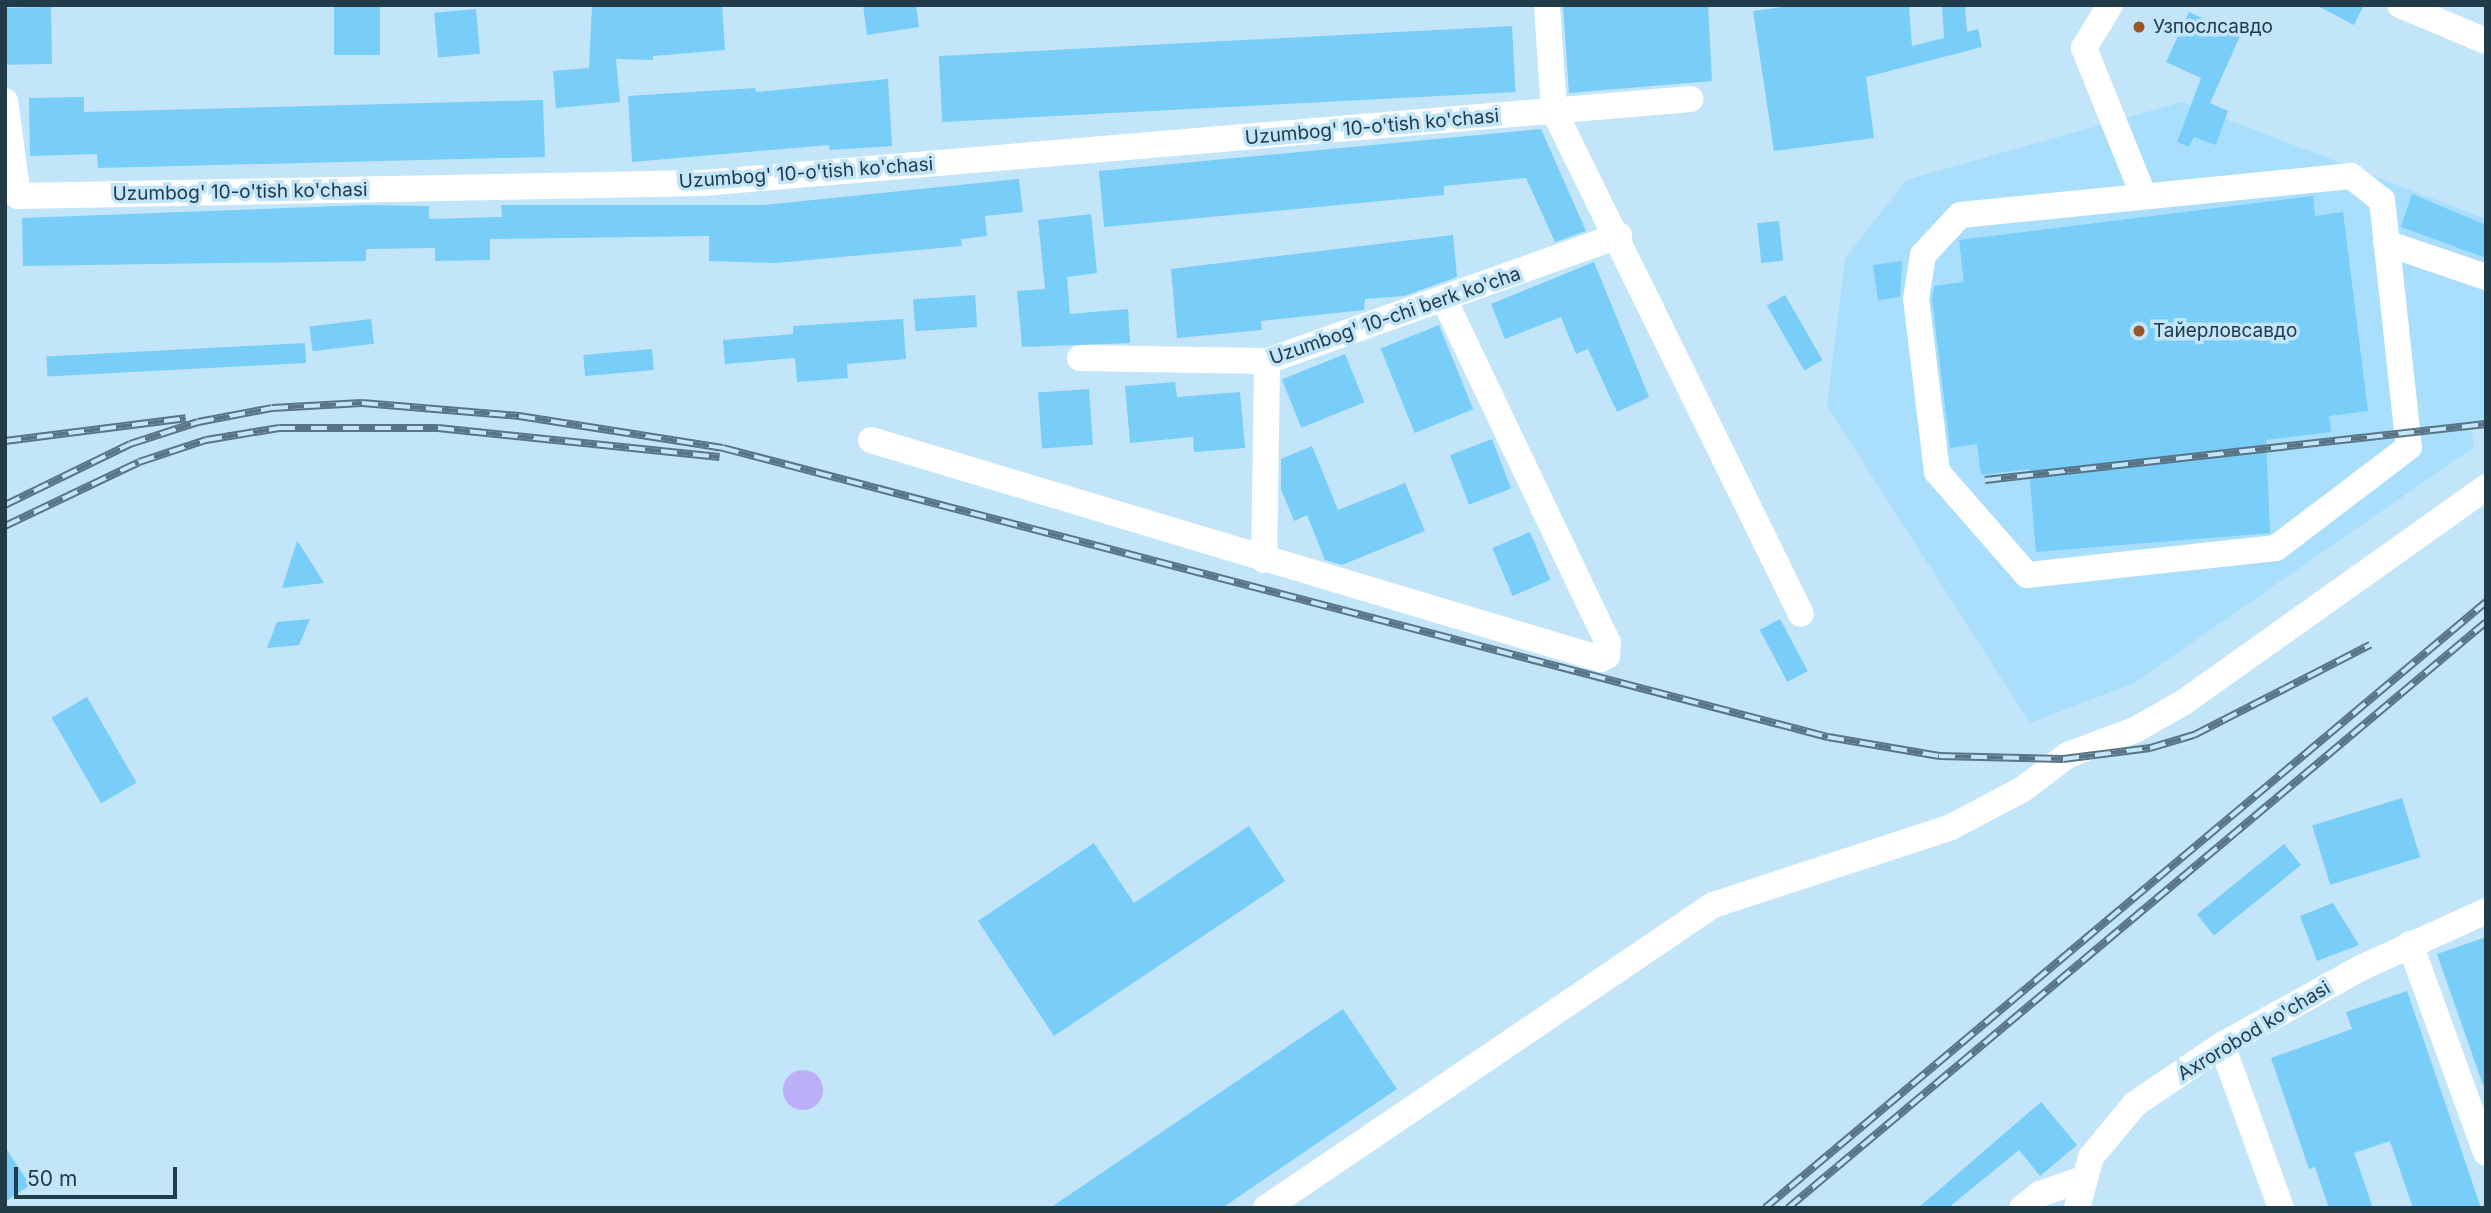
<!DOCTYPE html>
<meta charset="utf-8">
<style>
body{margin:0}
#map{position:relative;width:2491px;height:1213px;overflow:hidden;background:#c2e5f9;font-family:Inter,sans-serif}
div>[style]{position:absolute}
.built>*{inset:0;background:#a9dffc}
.water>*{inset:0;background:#bcaef7}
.round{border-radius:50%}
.building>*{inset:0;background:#78cdf9;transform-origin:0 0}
.minor>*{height:26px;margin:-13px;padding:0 13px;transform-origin:13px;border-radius:13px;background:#fff}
.rail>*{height:8px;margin-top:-4px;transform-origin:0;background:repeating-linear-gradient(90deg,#c2e5f9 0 16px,#597585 0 32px);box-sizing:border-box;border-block:2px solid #597585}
.dots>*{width:19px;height:19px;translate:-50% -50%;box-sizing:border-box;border:4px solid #c2e5f9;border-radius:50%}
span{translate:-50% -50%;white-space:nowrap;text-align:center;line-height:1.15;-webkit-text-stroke:7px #c2e5f9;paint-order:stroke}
.poi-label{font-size:19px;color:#223b48}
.left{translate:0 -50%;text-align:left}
.street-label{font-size:19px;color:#223b48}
.frame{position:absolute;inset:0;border:7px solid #223b48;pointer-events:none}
.scale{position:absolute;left:14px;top:1167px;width:163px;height:32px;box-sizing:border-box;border:4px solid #223b48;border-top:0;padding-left:9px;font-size:21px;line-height:24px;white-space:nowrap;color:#223b48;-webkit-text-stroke:5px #c2e5f9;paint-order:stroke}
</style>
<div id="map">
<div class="built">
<div style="clip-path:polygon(2182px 102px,2486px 219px,2486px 422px,2471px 425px,2474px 447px,2134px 683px,2030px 723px,1827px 406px,1845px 259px,1906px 180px)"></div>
</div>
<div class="water">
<div class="round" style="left:783px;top:1070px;width:40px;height:40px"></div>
</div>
<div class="building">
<div style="left:334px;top:5px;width:46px;height:50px"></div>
<div style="clip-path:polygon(592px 5px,722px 5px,725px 50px,653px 56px,653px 60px,616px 59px,620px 102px,556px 108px,553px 71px,589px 68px)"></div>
<div style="clip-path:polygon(863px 5px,916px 5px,919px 27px,867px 35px)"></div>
<div style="clip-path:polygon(1563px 5px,1708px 5px,1712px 81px,1569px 93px)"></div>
<div style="clip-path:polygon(1799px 5px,1909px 5px,1912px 46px,1944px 38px,1942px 5px,1965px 5px,1967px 32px,1978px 29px,1982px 47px,1866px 77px,1874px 138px,1774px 151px,1753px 11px)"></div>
<div style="clip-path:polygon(2316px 5px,2364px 5px,2354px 25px)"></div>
<div style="left:51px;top:7px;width:57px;height:46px;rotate:89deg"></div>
<div style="left:476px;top:9px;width:45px;height:42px;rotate:85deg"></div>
<div style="clip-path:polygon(2189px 12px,2240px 36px,2210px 103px,2228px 111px,2216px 145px,2194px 137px,2189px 147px,2177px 142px,2201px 78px,2166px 62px)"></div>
<div style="left:1512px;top:26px;width:66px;height:574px;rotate:87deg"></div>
<div style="clip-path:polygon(888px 79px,892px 146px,830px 150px,829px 145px,632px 162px,628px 96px,755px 88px,756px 92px)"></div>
<div style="clip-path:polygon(84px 97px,84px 112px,543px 100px,545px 157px,98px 168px,97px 154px,30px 156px,29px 98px)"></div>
<div style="clip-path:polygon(1541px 129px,1586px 231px,1555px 242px,1526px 178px,1444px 186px,1444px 195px,1104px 227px,1099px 171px)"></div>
<div style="clip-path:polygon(1019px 179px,1023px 212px,985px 216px,987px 236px,961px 239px,962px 246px,776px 263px,709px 261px,709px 236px,490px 239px,490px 260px,435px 261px,435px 248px,366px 249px,366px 261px,23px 266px,22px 218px,365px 205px,429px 206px,429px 219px,502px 217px,501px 205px,764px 205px)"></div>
<div style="clip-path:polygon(2412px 194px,2486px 225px,2486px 258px,2401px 227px)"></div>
<div style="clip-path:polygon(2313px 196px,2315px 216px,2343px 212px,2368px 411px,2329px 416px,2331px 432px,2266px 440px,2270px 533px,2036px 552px,2029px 469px,1981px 475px,1977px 444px,1950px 448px,1932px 299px,1934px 286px,1964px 282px,1959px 240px)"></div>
<div style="clip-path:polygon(1091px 214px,1097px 273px,1067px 277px,1070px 314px,1128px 309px,1130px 343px,1022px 347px,1017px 291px,1045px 289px,1038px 220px)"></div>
<div style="left:1779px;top:221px;width:40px;height:22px;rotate:84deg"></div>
<div style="clip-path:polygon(1453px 235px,1457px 277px,1404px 296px,1365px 299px,1364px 310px,1261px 321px,1262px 330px,1177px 338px,1171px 269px)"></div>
<div style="clip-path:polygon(1902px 261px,1900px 297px,1878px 300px,1873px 265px)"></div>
<div style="clip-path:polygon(1594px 262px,1649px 397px,1617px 412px,1588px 349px,1576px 354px,1561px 317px,1505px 339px,1491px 304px)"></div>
<div style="left:975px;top:295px;width:32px;height:62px;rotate:86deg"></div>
<div style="left:1785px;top:295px;width:75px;height:21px;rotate:60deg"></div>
<div style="left:371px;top:319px;width:25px;height:62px;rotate:83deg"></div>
<div style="clip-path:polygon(903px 319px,906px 359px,847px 364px,848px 378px,797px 382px,795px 358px,725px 364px,723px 340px,793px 334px,793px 326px)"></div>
<div style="left:1439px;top:325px;width:91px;height:63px;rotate:68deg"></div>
<div style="left:305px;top:343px;width:20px;height:259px;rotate:87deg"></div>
<div style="left:652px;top:349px;width:21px;height:69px;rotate:85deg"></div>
<div style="left:1345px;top:354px;width:52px;height:68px;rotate:68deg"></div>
<div style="clip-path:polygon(1175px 382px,1177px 397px,1240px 392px,1245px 448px,1194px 452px,1193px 437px,1130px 443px,1125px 386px)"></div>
<div style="left:1089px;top:389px;width:56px;height:51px;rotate:86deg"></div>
<div style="left:1492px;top:439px;width:53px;height:45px;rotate:69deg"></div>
<div style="clip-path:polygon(1312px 446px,1338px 510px,1405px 483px,1425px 531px,1342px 565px,1325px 560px,1307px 515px,1294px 521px,1281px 489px,1281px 459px)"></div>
<div style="left:1530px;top:532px;width:52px;height:41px;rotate:67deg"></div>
<div style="clip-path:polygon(297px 541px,299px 543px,324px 583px,282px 588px)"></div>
<div style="clip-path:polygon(310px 619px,299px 645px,267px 648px,277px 622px)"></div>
<div style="left:1780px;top:619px;width:59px;height:23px;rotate:62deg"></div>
<div style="left:87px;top:697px;width:99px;height:41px;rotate:60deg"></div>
<div style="left:2402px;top:798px;width:62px;height:94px;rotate:73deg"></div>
<div style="clip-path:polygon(1249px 826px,1285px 881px,1054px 1036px,978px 921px,1094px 843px,1134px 903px)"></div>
<div style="left:2284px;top:844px;width:27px;height:112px;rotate:51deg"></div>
<div style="clip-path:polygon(2333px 903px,2359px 945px,2317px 961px,2300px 916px)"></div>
<div style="clip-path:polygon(2486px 937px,2486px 1084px,2483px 1085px,2437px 954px)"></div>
<div style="clip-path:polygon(2407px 991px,2481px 1208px,2413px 1208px,2390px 1141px,2354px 1153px,2373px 1208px,2329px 1208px,2315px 1167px,2309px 1169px,2271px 1058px,2352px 1029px,2346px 1012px)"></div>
<div style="clip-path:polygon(1343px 1009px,1397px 1089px,1222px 1208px,1050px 1208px)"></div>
<div style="clip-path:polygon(2041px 1102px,2077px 1145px,2040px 1176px,2019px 1150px,1948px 1208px,1918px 1208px)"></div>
<div style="clip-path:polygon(5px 1147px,30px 1185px,5px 1202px)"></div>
</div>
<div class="minor">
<div style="left:1547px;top:5px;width:106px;rotate:86.2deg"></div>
<div style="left:1554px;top:111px;width:560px;rotate:63.85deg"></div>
<div style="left:2110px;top:5px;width:50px;rotate:121.2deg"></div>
<div style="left:2084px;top:48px;width:157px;rotate:68deg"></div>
<div style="left:2400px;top:5px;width:93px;rotate:22.7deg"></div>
<div style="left:5px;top:101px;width:96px;rotate:82.2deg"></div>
<div style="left:18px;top:196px;width:685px;rotate:-1.09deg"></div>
<div style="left:703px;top:183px;width:991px;rotate:-4.86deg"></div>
<div style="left:2351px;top:176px;width:39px;rotate:38deg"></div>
<div style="left:2382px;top:200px;width:248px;rotate:83.8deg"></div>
<div style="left:2409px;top:447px;width:167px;rotate:142.8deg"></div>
<div style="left:2276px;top:548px;width:250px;rotate:173.8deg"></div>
<div style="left:2027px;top:575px;width:137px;rotate:-131.1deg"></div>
<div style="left:1937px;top:472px;width:174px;rotate:-96.9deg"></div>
<div style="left:1916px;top:299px;width:45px;rotate:-81deg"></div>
<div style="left:1923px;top:255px;width:54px;rotate:-47.2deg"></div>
<div style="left:1960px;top:215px;width:393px;rotate:-5.7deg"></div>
<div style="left:2386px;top:243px;width:106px;rotate:18.8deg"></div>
<div style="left:1080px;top:358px;width:187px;rotate:0.9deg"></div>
<div style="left:1267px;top:361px;width:374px;rotate:-19.6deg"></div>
<div style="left:871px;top:440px;width:762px;rotate:16.7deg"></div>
<div style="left:1601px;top:659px;width:7px;rotate:-27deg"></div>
<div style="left:1607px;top:656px;width:13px;rotate:-86deg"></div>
<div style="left:1608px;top:643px;width:378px;rotate:-115.5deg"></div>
<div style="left:1264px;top:560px;width:199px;rotate:-89.1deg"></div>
<div style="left:2410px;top:944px;width:222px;rotate:70deg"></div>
<div style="left:2222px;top:1045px;width:173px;rotate:70.1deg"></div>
<div style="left:1266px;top:1208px;width:540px;rotate:-34.13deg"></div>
<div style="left:1713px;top:905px;width:250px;rotate:-18.1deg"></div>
<div style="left:1951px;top:827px;width:81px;rotate:-27.8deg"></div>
<div style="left:2023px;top:789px;width:56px;rotate:-37.1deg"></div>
<div style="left:2068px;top:755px;width:72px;rotate:-20.5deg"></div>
<div style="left:2135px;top:730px;width:56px;rotate:-29.7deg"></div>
<div style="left:2184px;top:702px;width:371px;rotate:-35.4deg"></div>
<div style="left:2022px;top:1208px;width:23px;rotate:-38deg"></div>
<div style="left:2040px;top:1194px;width:46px;rotate:-19.2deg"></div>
<div style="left:2077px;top:1208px;width:53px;rotate:-74.6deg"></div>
<div style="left:2091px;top:1157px;width:69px;rotate:-50.3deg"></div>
<div style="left:2135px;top:1104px;width:105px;rotate:-34.1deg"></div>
<div style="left:2222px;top:1045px;width:161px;rotate:-29deg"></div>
<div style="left:2363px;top:967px;width:135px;rotate:-24.5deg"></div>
</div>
<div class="rail">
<div style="left:5px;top:441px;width:182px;rotate:-7.2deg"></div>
<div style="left:1985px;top:480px;width:504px;rotate:-6.38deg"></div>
<div style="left:5px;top:505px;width:139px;rotate:-26deg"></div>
<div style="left:130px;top:444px;width:71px;rotate:-17.9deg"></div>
<div style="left:198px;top:422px;width:75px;rotate:-10.7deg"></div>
<div style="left:272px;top:408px;width:90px;rotate:-3.2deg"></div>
<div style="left:362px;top:403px;width:158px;rotate:4.7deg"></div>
<div style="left:519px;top:416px;width:206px;rotate:8.9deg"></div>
<div style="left:723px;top:448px;width:1142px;rotate:14.66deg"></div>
<div style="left:1828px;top:737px;width:113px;rotate:9.7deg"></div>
<div style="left:1939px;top:756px;width:124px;rotate:1.4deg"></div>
<div style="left:2063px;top:759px;width:88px;rotate:-7.2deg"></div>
<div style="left:2150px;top:748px;width:46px;rotate:-16.5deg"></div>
<div style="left:2194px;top:735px;width:198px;rotate:-27.1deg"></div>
<div style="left:5px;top:526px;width:148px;rotate:-25.5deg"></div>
<div style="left:139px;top:462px;width:71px;rotate:-18.2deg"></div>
<div style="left:206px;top:440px;width:74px;rotate:-9.3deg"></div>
<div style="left:279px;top:428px;width:159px"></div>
<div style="left:438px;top:428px;width:283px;rotate:5.9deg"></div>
<div style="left:1765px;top:1208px;width:942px;rotate:-40.05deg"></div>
<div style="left:1788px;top:1208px;width:911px;rotate:-40.01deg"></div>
</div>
<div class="dots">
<div style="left:2139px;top:27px;background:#995526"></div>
<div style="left:2139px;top:331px;background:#995526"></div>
</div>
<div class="poi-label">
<span class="left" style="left:2153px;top:27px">Узпослсавдо</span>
<span class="left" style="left:2153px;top:331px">Тайерловсавдо</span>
</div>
<div class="street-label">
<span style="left:1372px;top:127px;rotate:-5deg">Uzumbog' 10-o'tish ko'chasi</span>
<span style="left:806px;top:173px;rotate:-4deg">Uzumbog' 10-o'tish ko'chasi</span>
<span style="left:240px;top:192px;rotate:-1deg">Uzumbog' 10-o'tish ko'chasi</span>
<span style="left:1395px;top:316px;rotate:-19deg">Uzumbog' 10-chi berk ko'cha</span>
<span style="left:2254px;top:1031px;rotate:-31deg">Axrorobod ko'chasi</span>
</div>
<div class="frame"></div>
<div class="scale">50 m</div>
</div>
